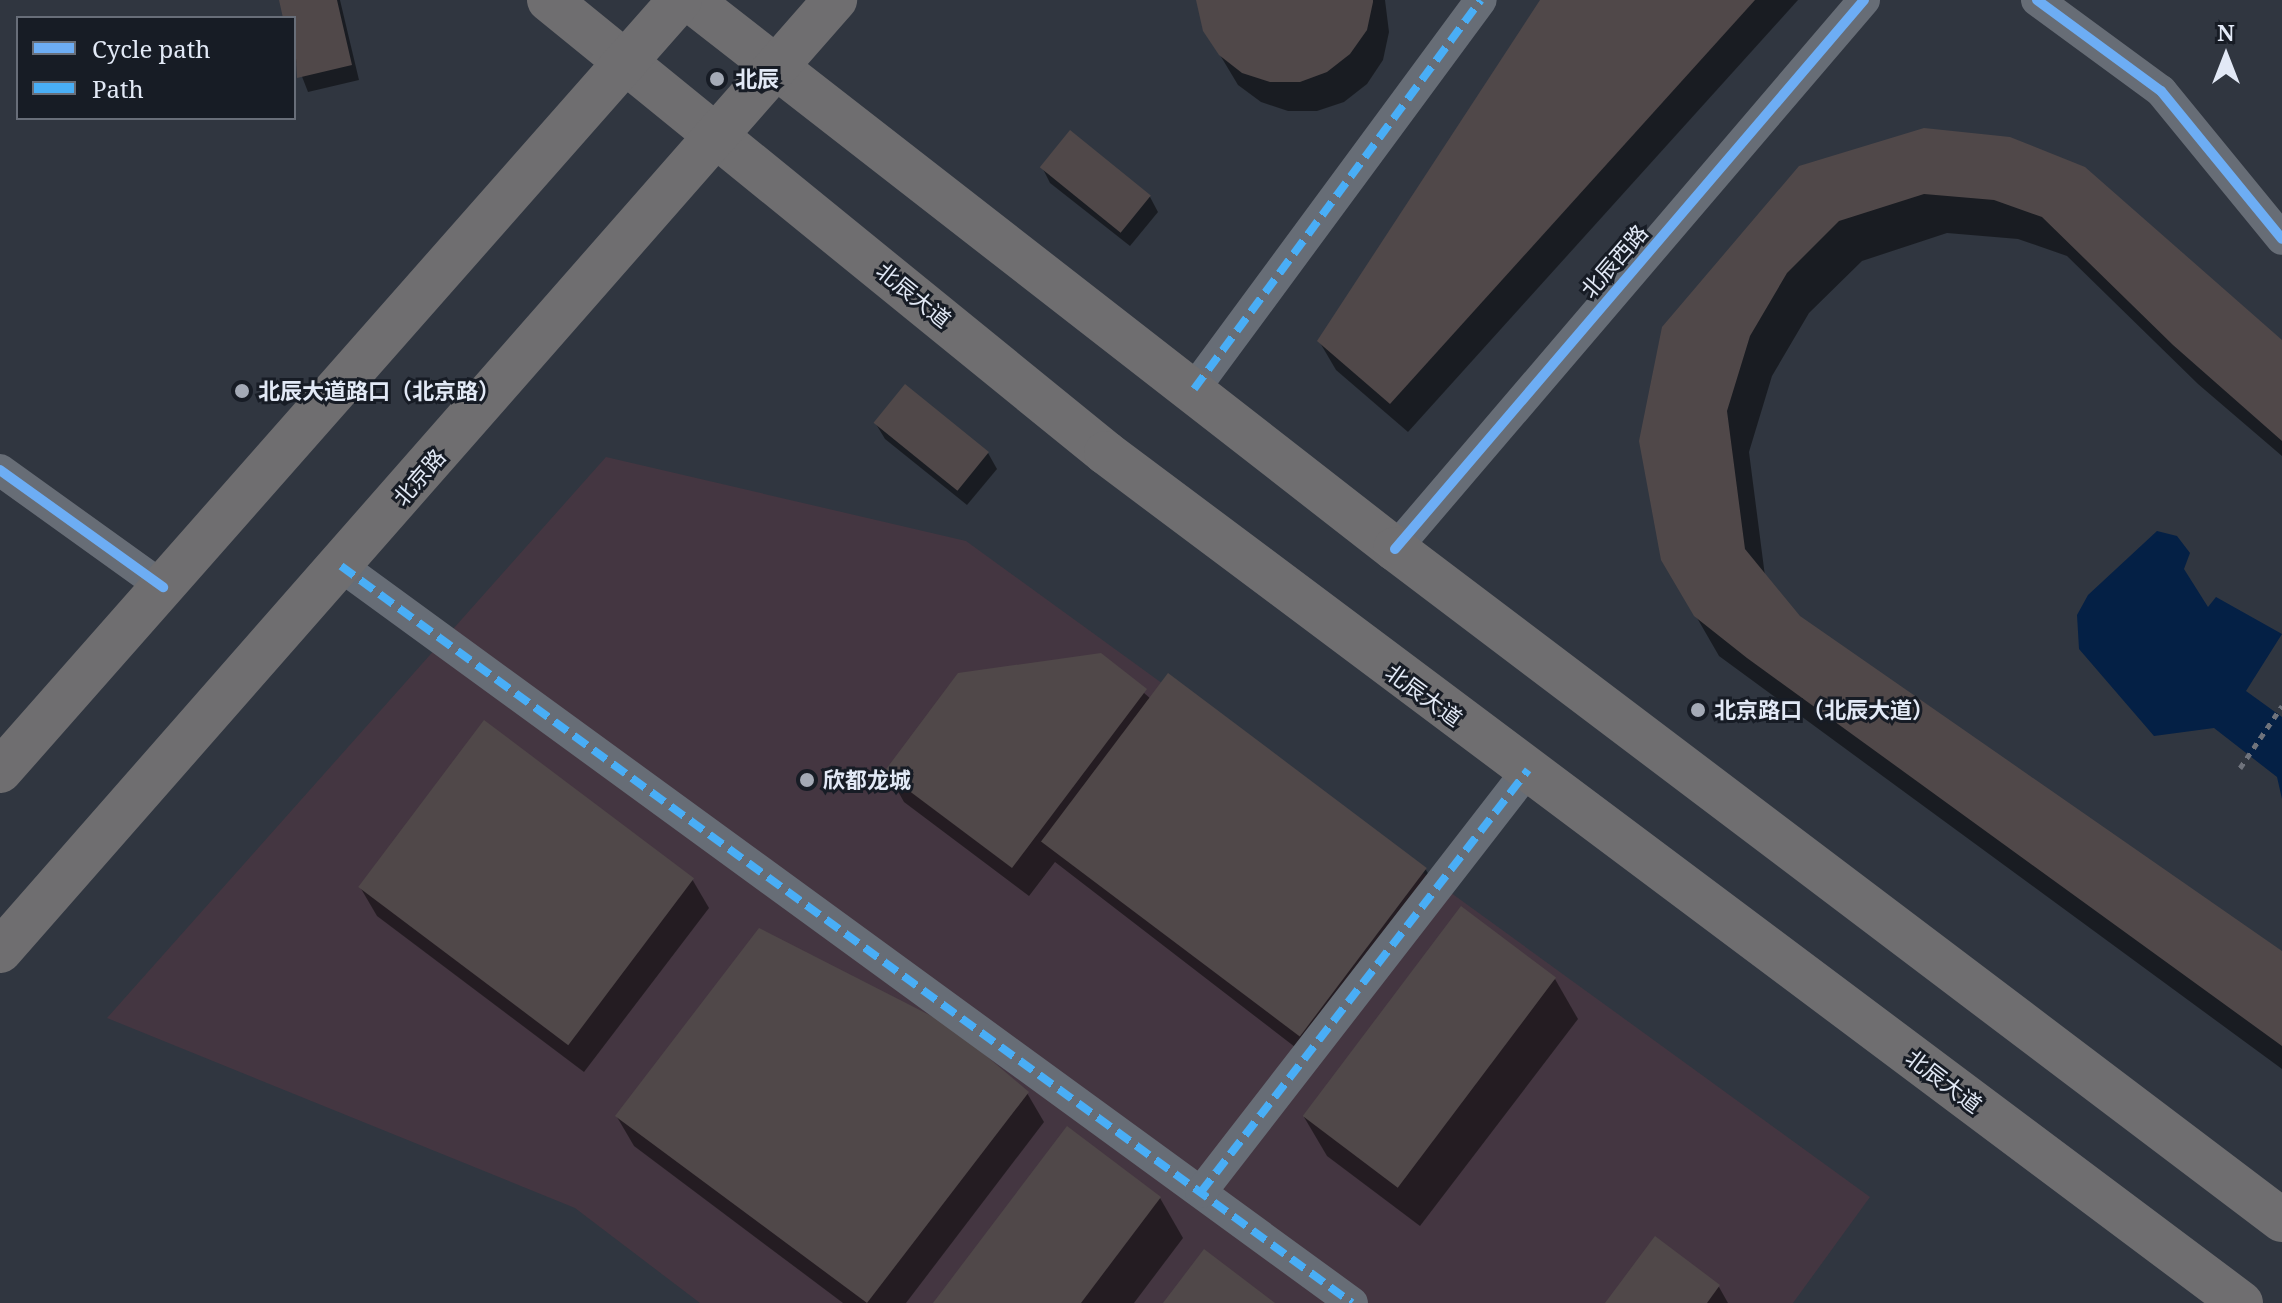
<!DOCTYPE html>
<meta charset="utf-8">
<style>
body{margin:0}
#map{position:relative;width:2282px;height:1303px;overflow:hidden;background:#303640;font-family:"Noto Serif","Noto Sans SC",serif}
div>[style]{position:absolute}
.commercial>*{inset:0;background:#443641}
.water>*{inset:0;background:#042045}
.shadow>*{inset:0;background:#0007}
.building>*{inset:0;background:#504849;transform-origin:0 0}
.path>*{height:5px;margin-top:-2.5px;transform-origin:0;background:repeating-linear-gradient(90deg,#6f737c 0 6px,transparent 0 12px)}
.street>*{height:32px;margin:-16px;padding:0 16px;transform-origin:16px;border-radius:16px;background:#676d76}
.primary>*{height:44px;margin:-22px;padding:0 22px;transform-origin:22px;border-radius:22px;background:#6f6e70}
.quiet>*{height:8px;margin-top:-4px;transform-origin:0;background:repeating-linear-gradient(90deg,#49aef6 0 16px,transparent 0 24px)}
.cycleway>*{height:10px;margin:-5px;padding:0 5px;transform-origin:5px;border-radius:5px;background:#6dadf4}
.dots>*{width:22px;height:22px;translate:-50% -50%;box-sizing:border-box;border:4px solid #171c25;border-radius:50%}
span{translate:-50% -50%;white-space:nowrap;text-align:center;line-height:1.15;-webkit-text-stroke:6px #171c25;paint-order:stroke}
.poi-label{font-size:22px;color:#e2e9f6;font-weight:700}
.left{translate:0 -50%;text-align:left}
.street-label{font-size:22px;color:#e2e9f6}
.legend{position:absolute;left:16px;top:16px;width:280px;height:104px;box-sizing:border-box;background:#171c25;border:2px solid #686e79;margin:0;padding:10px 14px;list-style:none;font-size:24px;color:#e2e9f6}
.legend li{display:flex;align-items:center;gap:16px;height:40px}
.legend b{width:40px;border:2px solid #686e79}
.north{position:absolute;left:2186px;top:16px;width:80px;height:80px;-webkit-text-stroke:6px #171c25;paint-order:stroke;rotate:0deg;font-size:22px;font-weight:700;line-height:32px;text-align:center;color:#e2e9f6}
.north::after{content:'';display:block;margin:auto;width:28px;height:36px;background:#e2e9f6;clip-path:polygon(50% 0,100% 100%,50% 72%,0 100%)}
</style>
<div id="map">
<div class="commercial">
<div style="clip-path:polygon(606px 457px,966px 541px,1870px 1197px,1793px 1303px,700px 1303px,575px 1208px,107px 1018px)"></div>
</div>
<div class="water">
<div style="clip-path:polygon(2157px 531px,2177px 536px,2190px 553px,2184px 569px,2208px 607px,2216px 597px,2282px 634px,2246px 691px,2282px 717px,2282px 799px,2277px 777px,2214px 728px,2154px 736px,2079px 649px,2077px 615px,2088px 595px)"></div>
</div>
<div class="shadow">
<div style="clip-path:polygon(281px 0,340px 0,359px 80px,308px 92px,294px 56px,294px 18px,285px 18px)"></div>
<div style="clip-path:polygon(1198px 0,1385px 0,1389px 32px,1383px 60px,1367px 84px,1344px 102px,1317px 111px,1288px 111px,1261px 102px,1238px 85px,1205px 30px)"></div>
<div style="clip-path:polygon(1542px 0,1798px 0,1408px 432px,1336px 370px,1319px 341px)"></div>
<div style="clip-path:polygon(1925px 130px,2282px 342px,2282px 456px,2198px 384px,2067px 256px,2018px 239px,1947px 233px,1862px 261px,1809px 313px,1772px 376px,1749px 452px,1765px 576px,1799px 618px,2282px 953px,2282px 1069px,1719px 656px,1663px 559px,1664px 328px)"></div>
<div style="clip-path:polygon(1042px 167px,1150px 197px,1158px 212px,1130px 246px,1050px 183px)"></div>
<div style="clip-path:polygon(876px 424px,988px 453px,997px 469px,967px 505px,885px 439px)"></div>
<div style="clip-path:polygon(1101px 656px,1151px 699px,1168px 676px,1426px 870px,1443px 899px,1317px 1064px,1055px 862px,1029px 896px,904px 802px,887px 772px)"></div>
<div style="clip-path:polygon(692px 879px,709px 908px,584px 1072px,377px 916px,360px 887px)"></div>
<div style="clip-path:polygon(1555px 979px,1578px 1019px,1420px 1226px,1327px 1156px,1304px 1117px)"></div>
<div style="clip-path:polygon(1027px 1093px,1044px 1122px,906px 1303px,843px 1303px,634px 1146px,617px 1117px)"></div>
<div style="clip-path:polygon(1160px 1198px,1183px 1238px,1134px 1303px,935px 1303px)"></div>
<div style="clip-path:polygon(1719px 1287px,1728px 1303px,1607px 1303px)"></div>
</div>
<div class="building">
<div style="clip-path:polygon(279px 0,337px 0,352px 65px,297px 78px,294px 18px,283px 18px)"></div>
<div style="clip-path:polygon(1196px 0,1373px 0,1373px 2px,1367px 30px,1350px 54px,1327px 72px,1300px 82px,1270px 82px,1242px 73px,1219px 55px,1203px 31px)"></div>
<div style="clip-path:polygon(1540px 0,1755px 0,1390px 404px,1317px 341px)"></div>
<div style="clip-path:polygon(1924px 128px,2010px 137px,2085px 167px,2282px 340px,2282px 441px,2173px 345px,2042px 217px,1994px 200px,1924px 194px,1839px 221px,1787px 273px,1750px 336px,1727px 411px,1745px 549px,1800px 616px,2282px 951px,2282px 1046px,1747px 658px,1694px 616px,1661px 560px,1639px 441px,1662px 327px,1799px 166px)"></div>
<div style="left:1070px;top:130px;width:104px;height:48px;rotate:39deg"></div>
<div style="left:905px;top:384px;width:108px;height:50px;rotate:39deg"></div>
<div style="clip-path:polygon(1101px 653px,1147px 689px,1012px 868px,884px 772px,958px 673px)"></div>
<div style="left:1168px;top:673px;width:324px;height:211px;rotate:37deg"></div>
<div style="left:484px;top:720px;width:263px;height:209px;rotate:37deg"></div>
<div style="left:1461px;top:906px;width:119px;height:263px;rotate:37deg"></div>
<div style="clip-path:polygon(759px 928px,951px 1026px,1029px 1092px,867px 1303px,615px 1116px)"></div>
<div style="clip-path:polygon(1067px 1126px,1161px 1197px,1081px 1303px,933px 1303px)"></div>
<div style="clip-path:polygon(1655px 1236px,1720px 1285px,1707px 1303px,1605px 1303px)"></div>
<div style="clip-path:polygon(1204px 1249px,1275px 1303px,1163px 1303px)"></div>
</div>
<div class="path">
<div style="left:2240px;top:768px;width:75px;rotate:-55.9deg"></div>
</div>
<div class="street">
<div style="left:2037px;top:0;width:154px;rotate:36.3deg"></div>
<div style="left:2161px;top:91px;width:191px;rotate:50.7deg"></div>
<div style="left:1194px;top:389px;width:483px;rotate:-53.6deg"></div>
<div style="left:0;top:470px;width:201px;rotate:35.7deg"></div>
<div style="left:1395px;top:549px;width:722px;rotate:-49.49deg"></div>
<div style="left:341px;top:566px;width:1251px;rotate:36.09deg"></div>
<div style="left:1201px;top:1192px;width:534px;rotate:-52.23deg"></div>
</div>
<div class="primary">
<div style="left:549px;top:0;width:718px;rotate:39.12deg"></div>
<div style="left:1106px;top:453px;width:1418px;rotate:36.83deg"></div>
<div style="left:690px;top:0;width:894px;rotate:37.91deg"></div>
<div style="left:1395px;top:549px;width:1112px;rotate:37.11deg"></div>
<div style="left:0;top:771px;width:1028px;rotate:-48.59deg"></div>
<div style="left:0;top:951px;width:1266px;rotate:-48.72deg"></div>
</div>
<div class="quiet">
<div style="left:1194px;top:389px;width:483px;rotate:-53.6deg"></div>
<div style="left:341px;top:566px;width:1251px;rotate:36.09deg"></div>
<div style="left:1201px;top:1192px;width:534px;rotate:-52.23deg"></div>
</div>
<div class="cycleway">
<div style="left:2037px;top:0;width:154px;rotate:36.3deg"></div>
<div style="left:2161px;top:91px;width:191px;rotate:50.7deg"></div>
<div style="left:0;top:470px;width:201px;rotate:35.7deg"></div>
<div style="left:1395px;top:549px;width:722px;rotate:-49.49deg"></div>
</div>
<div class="dots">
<div style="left:717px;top:79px;background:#a4aab6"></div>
<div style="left:242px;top:391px;background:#a4aab6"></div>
<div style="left:1698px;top:710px;background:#a4aab6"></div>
<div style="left:807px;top:780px;background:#a4aab6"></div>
</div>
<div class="poi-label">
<span class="left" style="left:735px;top:79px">北辰</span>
<span class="left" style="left:258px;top:391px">北辰大道路口（北京路）</span>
<span class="left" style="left:1714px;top:710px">北京路口（北辰大道）</span>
<span class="left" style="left:823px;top:780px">欣都龙城</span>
</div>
<div class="street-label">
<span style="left:1614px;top:261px;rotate:-49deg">北辰西路</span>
<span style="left:914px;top:295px;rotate:39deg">北辰大道</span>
<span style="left:419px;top:477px;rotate:-49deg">北京路</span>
<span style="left:1424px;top:695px;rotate:36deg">北辰大道</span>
<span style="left:1944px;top:1081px;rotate:37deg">北辰大道</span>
</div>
<ul class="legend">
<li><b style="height:10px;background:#6dadf4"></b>Cycle path</li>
<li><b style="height:10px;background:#49aef6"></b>Path</li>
</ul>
<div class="north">N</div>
</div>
